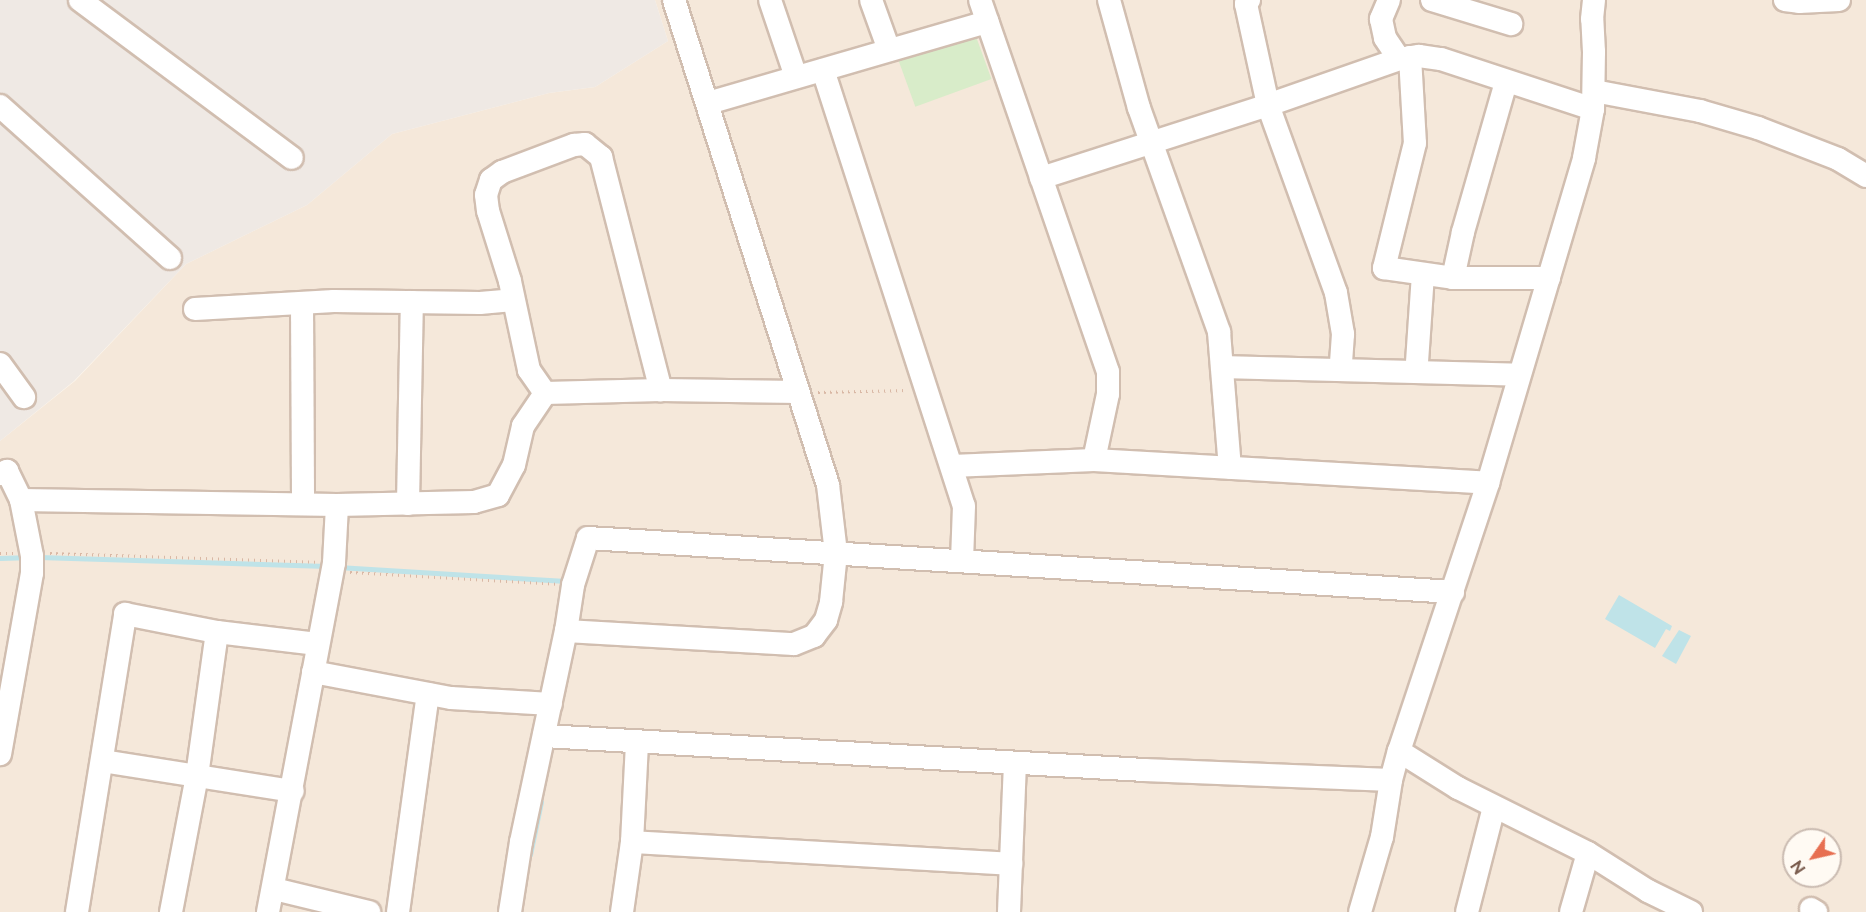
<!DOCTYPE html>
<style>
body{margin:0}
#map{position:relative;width:1866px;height:912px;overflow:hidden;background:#fdf6ec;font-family:Raleway,sans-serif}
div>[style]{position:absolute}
.residential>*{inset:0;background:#f5e8da}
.industrial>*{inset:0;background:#efe9e4}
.green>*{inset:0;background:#d8ecc9;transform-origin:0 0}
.water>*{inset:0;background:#bfe3e8}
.stream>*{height:4.5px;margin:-2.25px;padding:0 2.25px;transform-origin:2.25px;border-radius:2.25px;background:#bfe3e8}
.path>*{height:3px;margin-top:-1.5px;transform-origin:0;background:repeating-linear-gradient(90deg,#d9b8a5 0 1.5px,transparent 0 6px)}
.roads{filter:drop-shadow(2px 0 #d1beb0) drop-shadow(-2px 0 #d1beb0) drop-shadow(0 2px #d1beb0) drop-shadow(0 -2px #d1beb0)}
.minor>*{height:22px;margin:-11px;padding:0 11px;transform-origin:11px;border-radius:11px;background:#fff}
span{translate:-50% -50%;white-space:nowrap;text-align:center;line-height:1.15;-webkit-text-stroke:6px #fffaf3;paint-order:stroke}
.north{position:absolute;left:1782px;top:828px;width:60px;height:60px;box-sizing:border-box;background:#fffaf3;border:2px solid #cabbb1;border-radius:50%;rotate:236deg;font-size:16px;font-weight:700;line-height:24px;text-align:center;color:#7a5c4d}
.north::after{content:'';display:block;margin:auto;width:21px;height:27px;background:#e76f51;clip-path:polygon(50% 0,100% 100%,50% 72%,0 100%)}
</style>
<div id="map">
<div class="residential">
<div style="clip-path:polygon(evenodd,655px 0,1866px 0,1866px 912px,0 912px,0 441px,75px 381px,186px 264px,307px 205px,392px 134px,549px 93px,595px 87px,668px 41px,655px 0,1794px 840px,1830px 840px,1830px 876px,1794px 876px,1794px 840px)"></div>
</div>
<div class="industrial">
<div style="clip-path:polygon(0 0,655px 0,668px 41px,595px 87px,549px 93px,392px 134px,307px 205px,186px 264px,74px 381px,0 441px)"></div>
</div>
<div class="green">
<div style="left:974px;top:31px;width:51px;height:81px;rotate:70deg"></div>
</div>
<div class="water">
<div style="clip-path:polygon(1619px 595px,1672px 626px,1670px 631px,1666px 629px,1655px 648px,1605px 619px)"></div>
<div style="clip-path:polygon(1679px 630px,1691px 636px,1676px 664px,1662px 656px)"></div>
</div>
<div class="stream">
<div style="left:39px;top:557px;width:288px;rotate:1.8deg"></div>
<div style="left:0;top:558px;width:24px;rotate:-2deg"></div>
<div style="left:338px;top:567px;width:228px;rotate:3.5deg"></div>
<div style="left:530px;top:855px;width:54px;rotate:-78.3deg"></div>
</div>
<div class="path">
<div style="left:818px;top:392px;width:89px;rotate:-1.3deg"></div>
<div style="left:0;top:553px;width:13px"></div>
<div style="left:50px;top:553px;width:266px;rotate:1.9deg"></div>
<div style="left:350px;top:572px;width:206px;rotate:3.3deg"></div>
</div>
<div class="roads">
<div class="minor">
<div style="left:80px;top:0;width:264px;rotate:36.7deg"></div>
<div style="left:770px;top:0;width:81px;rotate:71.3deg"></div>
<div style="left:871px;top:0;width:53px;rotate:70.2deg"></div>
<div style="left:980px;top:0;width:393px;rotate:71deg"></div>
<div style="left:1108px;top:372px;width:22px;rotate:90deg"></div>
<div style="left:1108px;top:394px;width:67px;rotate:102deg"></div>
<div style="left:1109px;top:0;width:112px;rotate:74.5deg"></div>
<div style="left:1139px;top:108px;width:238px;rotate:70.3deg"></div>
<div style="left:1219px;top:332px;width:136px;rotate:85.4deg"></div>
<div style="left:1249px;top:0;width:5px;rotate:127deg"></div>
<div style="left:1246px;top:4px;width:103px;rotate:77.7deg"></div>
<div style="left:1268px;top:105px;width:200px;rotate:70.1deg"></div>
<div style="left:1336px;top:293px;width:42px;rotate:80.3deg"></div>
<div style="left:1343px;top:334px;width:28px;rotate:94deg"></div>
<div style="left:1389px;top:0;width:21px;rotate:113deg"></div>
<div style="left:1381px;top:19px;width:19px;rotate:78deg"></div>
<div style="left:1385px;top:38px;width:25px;rotate:56deg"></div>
<div style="left:1432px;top:0;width:83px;rotate:16.9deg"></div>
<div style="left:1785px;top:0;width:14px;rotate:8deg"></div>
<div style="left:1799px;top:2px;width:40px;rotate:-2.9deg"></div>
<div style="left:1410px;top:57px;width:86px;rotate:86.7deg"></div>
<div style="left:1415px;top:143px;width:129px;rotate:103.9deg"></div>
<div style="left:1384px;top:268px;width:70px;rotate:8.2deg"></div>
<div style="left:1453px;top:278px;width:96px"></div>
<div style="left:823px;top:70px;width:458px;rotate:72.1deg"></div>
<div style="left:964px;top:506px;width:55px;rotate:92.1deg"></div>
<div style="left:1594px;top:91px;width:108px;rotate:10.7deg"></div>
<div style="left:1700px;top:111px;width:60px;rotate:16.3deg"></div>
<div style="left:1758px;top:128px;width:86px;rotate:21.2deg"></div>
<div style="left:1838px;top:159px;width:33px;rotate:31deg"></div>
<div style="left:708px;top:103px;width:291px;rotate:-16.2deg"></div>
<div style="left:0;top:106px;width:228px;rotate:41.8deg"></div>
<div style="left:1041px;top:178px;width:238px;rotate:-17.8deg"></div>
<div style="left:1268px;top:105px;width:139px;rotate:-19.3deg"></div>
<div style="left:1399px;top:59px;width:20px;rotate:-9deg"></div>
<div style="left:1419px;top:56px;width:22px;rotate:8deg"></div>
<div style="left:1441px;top:59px;width:160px;rotate:18.2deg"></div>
<div style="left:1453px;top:278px;width:47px;rotate:-77.7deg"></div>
<div style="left:1463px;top:232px;width:156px;rotate:-74deg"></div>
<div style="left:302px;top:303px;width:201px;rotate:89.7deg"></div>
<div style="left:195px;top:309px;width:139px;rotate:-3.3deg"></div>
<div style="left:334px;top:301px;width:146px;rotate:0.8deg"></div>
<div style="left:480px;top:303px;width:33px;rotate:-5deg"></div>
<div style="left:1417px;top:362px;width:88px;rotate:-86.1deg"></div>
<div style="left:0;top:364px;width:41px;rotate:54deg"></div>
<div style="left:1222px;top:367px;width:297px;rotate:1.5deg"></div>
<div style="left:545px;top:393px;width:28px;rotate:-125deg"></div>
<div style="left:529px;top:370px;width:91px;rotate:-102.1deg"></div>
<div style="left:510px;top:281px;width:73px;rotate:-107.4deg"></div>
<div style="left:488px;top:211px;width:16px;rotate:-97deg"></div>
<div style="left:486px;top:195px;width:16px;rotate:-72deg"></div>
<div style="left:491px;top:180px;width:14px;rotate:-36deg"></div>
<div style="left:502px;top:172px;width:77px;rotate:-20.6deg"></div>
<div style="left:574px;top:145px;width:11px;rotate:-5deg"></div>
<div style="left:585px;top:144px;width:21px;rotate:39deg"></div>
<div style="left:601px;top:157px;width:241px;rotate:75.6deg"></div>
<div style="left:952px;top:466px;width:142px;rotate:-2.4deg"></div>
<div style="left:1094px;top:460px;width:395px;rotate:3.3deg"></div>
<div style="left:0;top:474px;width:8px;rotate:-23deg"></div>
<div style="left:7px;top:471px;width:32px;rotate:64deg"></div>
<div style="left:21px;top:500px;width:57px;rotate:78.9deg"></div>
<div style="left:32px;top:556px;width:17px;rotate:90deg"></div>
<div style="left:32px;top:573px;width:184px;rotate:100deg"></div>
<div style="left:21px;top:500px;width:316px;rotate:0.9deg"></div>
<div style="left:337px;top:505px;width:137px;rotate:-1.3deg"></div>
<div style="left:474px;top:502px;width:25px;rotate:-16deg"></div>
<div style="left:498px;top:495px;width:34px;rotate:-62deg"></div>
<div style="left:514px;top:465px;width:40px;rotate:-77deg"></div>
<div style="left:523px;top:426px;width:40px;rotate:-56deg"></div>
<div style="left:545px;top:393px;width:116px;rotate:-1.5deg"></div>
<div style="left:661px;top:390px;width:137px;rotate:0.8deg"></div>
<div style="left:408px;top:504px;width:202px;rotate:-88.9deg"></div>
<div style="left:566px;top:631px;width:228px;rotate:3.3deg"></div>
<div style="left:794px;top:644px;width:22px;rotate:-22deg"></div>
<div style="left:814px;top:636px;width:20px;rotate:-53deg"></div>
<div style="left:826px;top:620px;width:19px;rotate:-74deg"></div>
<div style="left:831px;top:602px;width:49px;rotate:-84.2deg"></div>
<div style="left:836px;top:553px;width:68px;rotate:-96.7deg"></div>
<div style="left:828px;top:485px;width:509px;rotate:-107.62deg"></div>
<div style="left:313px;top:672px;width:140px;rotate:10.7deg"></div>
<div style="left:451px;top:698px;width:100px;rotate:3.4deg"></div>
<div style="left:544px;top:736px;width:601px;rotate:3.24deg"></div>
<div style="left:1144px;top:770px;width:247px;rotate:2.3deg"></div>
<div style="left:1399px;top:751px;width:70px;rotate:32.1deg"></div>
<div style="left:1458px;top:788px;width:145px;rotate:26.6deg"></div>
<div style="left:1588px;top:853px;width:71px;rotate:32.3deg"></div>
<div style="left:1648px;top:891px;width:48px;rotate:26deg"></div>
<div style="left:103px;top:761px;width:192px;rotate:9deg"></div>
<div style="left:632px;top:842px;width:380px;rotate:3.3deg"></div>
<div style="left:274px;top:889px;width:98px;rotate:13.6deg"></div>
<div style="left:1811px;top:909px;width:6px;rotate:31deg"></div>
<div style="left:77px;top:912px;width:302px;rotate:-80.8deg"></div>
<div style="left:125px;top:614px;width:94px;rotate:11.1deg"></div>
<div style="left:217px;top:632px;width:101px;rotate:6.8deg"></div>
<div style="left:171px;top:912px;width:138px;rotate:-79.2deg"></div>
<div style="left:197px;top:776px;width:145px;rotate:-82.1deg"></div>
<div style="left:268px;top:912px;width:355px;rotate:-79.3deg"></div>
<div style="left:334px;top:563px;width:58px;rotate:-87deg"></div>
<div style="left:398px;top:912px;width:220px;rotate:-82.2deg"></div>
<div style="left:510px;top:912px;width:71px;rotate:-81.1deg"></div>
<div style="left:521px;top:842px;width:216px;rotate:-78deg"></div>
<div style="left:566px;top:631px;width:47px;rotate:-81.3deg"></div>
<div style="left:573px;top:585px;width:49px;rotate:-72.3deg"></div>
<div style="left:588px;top:538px;width:867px;rotate:3.57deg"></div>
<div style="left:622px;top:912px;width:71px;rotate:-81.9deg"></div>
<div style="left:632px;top:842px;width:100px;rotate:-87.1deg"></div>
<div style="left:1009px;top:912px;width:149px;rotate:-87.7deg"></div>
<div style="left:1360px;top:912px;width:78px;rotate:-73.7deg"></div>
<div style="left:1382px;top:837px;width:58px;rotate:-81deg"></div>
<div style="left:1391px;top:780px;width:30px;rotate:-75deg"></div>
<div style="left:1399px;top:751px;width:282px;rotate:-71.6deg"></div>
<div style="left:1488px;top:483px;width:339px;rotate:-73.5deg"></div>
<div style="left:1584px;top:158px;width:50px;rotate:-79.6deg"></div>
<div style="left:1593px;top:109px;width:57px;rotate:-89deg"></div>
<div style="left:1594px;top:52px;width:33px;rotate:-93deg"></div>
<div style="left:1592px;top:19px;width:19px;rotate:-84deg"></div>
<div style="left:1467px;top:912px;width:108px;rotate:-75.6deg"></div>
<div style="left:1571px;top:912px;width:61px;rotate:-73.9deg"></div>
</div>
</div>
<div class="north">N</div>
</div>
